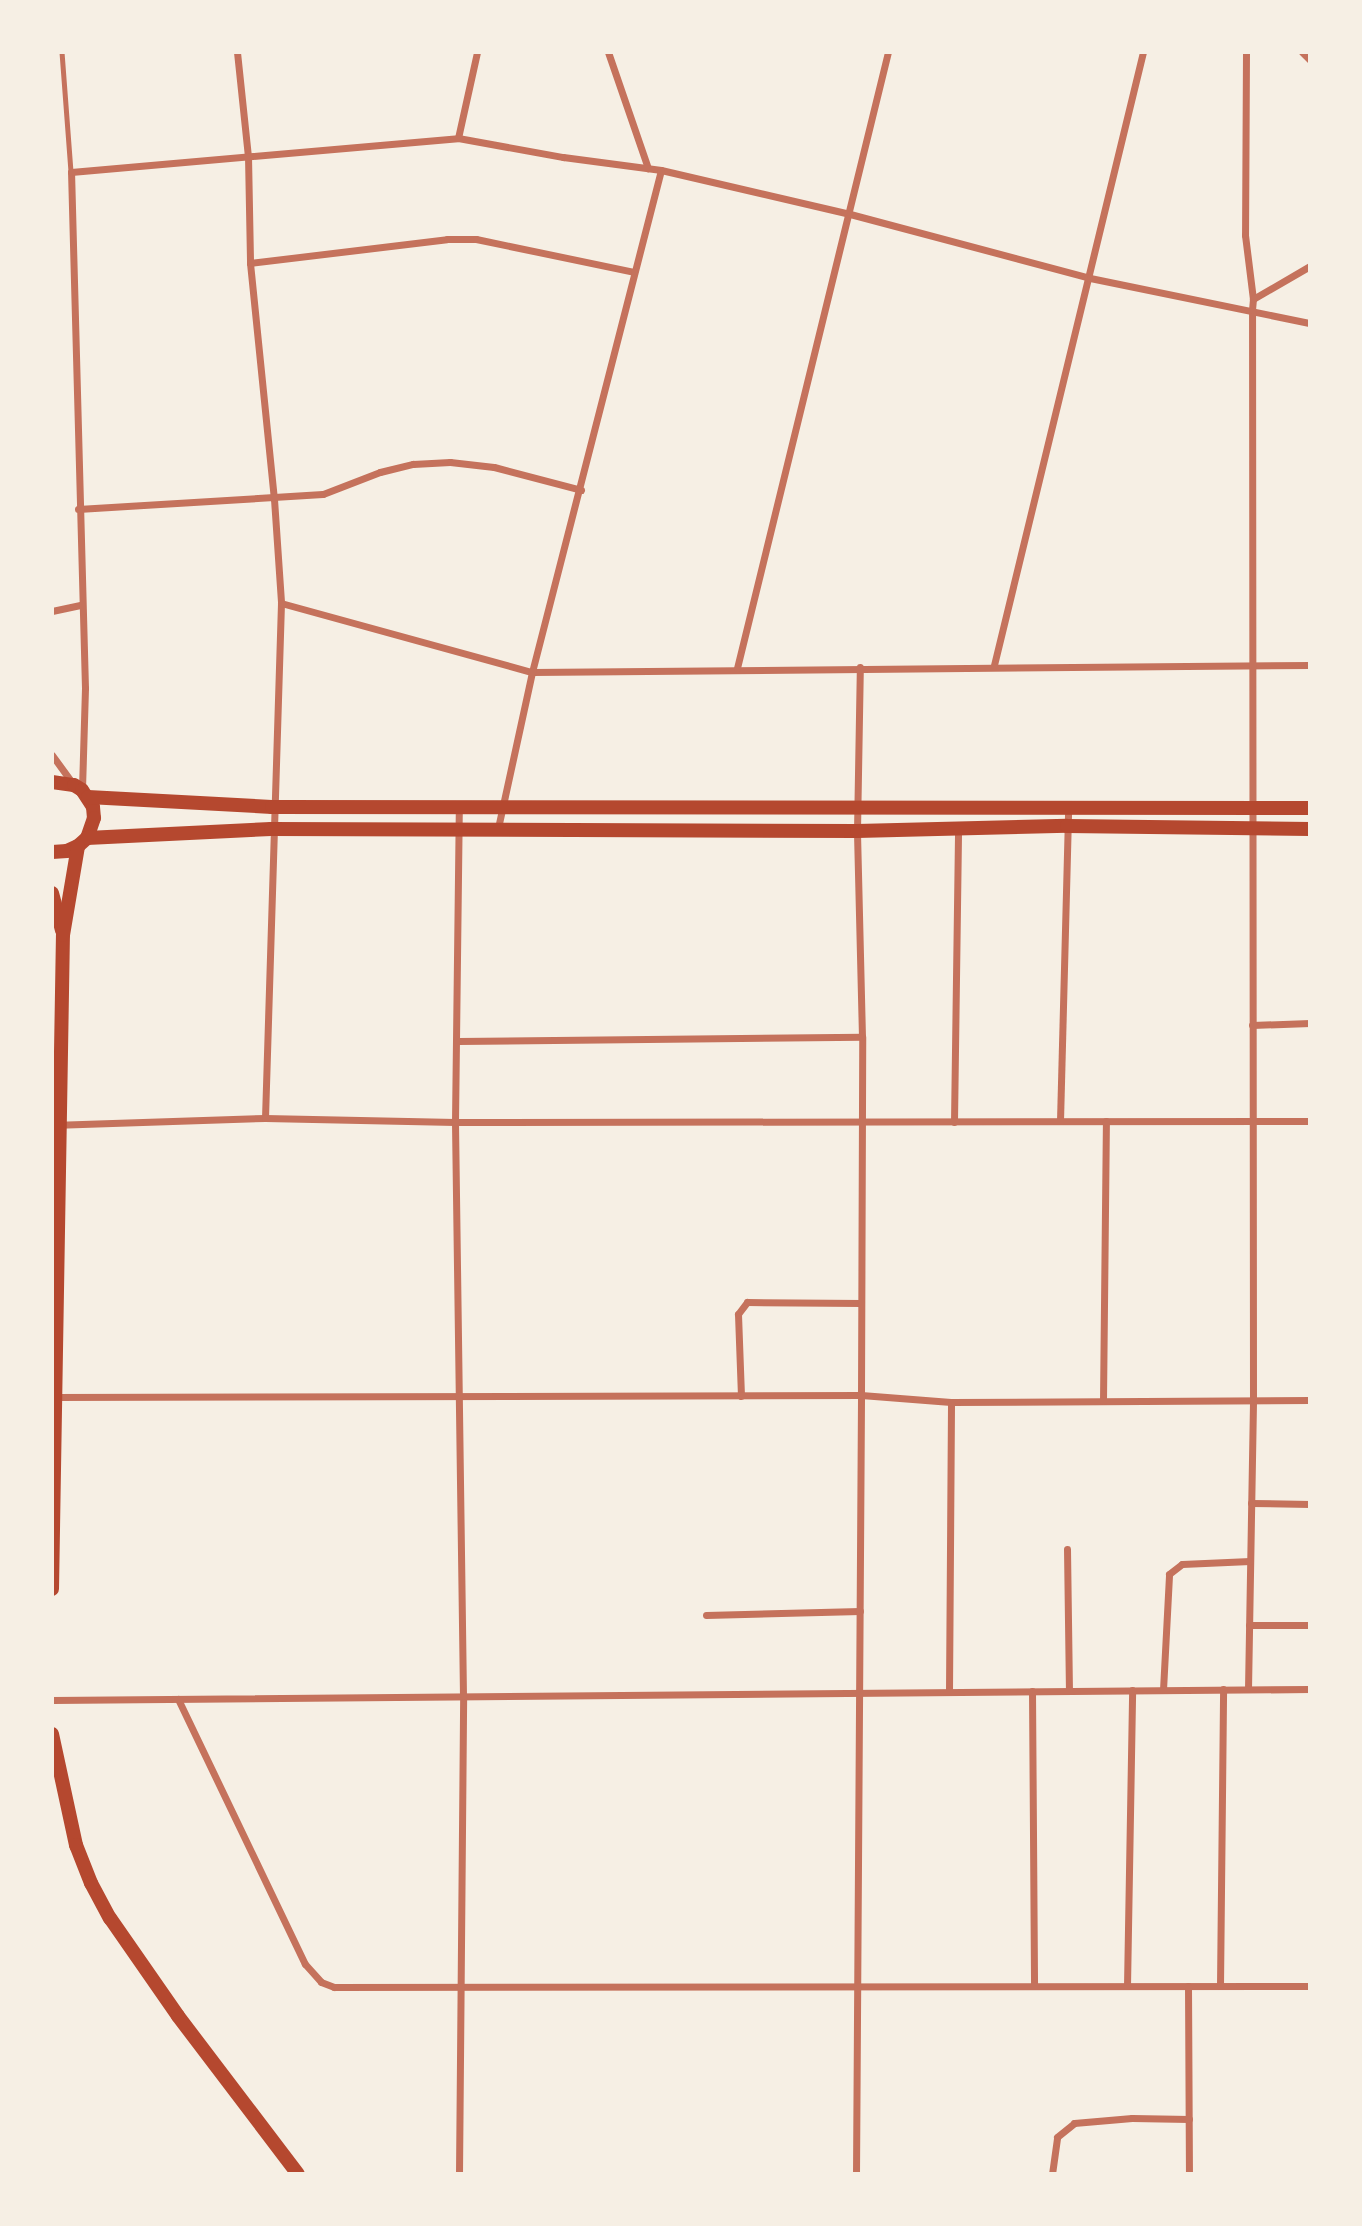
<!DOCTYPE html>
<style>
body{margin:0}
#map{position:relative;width:1362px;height:2226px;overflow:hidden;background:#f6efe4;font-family:Commissioner,sans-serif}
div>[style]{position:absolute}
.service>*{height:4.5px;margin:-2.25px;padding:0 2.25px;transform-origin:2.25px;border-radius:2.25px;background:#c5725c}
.minor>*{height:7px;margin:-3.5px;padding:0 3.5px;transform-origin:3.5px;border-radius:3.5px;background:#c5725c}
.primary>*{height:14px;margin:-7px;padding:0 7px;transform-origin:7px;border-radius:7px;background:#b5482f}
span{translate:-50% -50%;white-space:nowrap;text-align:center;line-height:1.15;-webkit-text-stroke:5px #f6efe4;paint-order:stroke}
.frame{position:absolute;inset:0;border:54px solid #f6efe4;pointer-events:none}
</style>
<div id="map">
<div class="service">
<div style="left:62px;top:52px;width:120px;rotate:85.7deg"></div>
</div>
<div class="minor">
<div style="left:237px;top:52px;width:105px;rotate:84deg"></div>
<div style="left:248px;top:156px;width:107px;rotate:88.9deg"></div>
<div style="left:250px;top:263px;width:237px;rotate:84.2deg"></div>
<div style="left:274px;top:499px;width:104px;rotate:86.1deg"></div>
<div style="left:281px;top:603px;width:515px;rotate:91.78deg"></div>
<div style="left:608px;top:52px;width:123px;rotate:71deg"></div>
<div style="left:1246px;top:52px;width:183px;rotate:90.3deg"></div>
<div style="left:1245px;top:235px;width:64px;rotate:82.9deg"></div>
<div style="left:1302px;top:52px;width:11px;rotate:45deg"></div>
<div style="left:458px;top:138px;width:88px;rotate:-77.5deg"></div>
<div style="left:250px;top:263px;width:198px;rotate:-6.9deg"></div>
<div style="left:447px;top:239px;width:29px"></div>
<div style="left:476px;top:239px;width:161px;rotate:11.8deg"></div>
<div style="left:78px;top:509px;width:245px;rotate:-3.5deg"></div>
<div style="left:323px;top:494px;width:61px;rotate:-21.1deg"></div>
<div style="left:380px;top:472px;width:34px;rotate:-14deg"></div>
<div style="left:413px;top:464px;width:37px;rotate:-3deg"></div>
<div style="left:450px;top:462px;width:44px;rotate:6.5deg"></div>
<div style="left:494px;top:467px;width:90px;rotate:14.8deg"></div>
<div style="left:281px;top:603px;width:260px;rotate:15.4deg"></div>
<div style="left:532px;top:672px;width:778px;rotate:-0.52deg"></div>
<div style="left:52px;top:611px;width:30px;rotate:-12deg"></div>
<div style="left:994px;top:665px;width:631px;rotate:-76.34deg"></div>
<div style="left:737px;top:668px;width:634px;rotate:-76.23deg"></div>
<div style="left:52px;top:755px;width:36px;rotate:54deg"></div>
<div style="left:82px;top:789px;width:101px;rotate:-88.3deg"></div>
<div style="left:85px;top:688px;width:516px;rotate:-91.55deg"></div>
<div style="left:71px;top:172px;width:388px;rotate:-5deg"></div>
<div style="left:458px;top:138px;width:107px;rotate:10.3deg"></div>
<div style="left:563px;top:157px;width:99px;rotate:7.6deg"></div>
<div style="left:661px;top:170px;width:194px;rotate:13.1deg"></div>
<div style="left:850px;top:214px;width:248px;rotate:14.9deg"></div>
<div style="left:1090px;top:278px;width:225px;rotate:11.6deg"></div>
<div style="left:498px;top:828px;width:160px;rotate:-77.7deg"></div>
<div style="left:532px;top:672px;width:518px;rotate:-75.59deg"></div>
<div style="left:1252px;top:1025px;width:58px;rotate:-2deg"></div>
<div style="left:458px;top:1041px;width:404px;rotate:-0.6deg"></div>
<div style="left:1060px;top:1121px;width:315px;rotate:-88.5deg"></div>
<div style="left:954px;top:1122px;width:293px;rotate:-89.2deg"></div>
<div style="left:52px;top:1125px;width:213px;rotate:-1.9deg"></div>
<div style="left:265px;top:1118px;width:190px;rotate:1.2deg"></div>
<div style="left:455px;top:1122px;width:855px;rotate:-0.07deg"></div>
<div style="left:741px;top:1396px;width:82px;rotate:-92.1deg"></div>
<div style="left:738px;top:1314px;width:15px;rotate:-53deg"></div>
<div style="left:747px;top:1302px;width:114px;rotate:0.5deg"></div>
<div style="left:54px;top:1397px;width:807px;rotate:-0.14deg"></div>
<div style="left:861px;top:1395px;width:90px;rotate:4.4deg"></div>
<div style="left:951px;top:1402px;width:359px;rotate:-0.3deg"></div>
<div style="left:1103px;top:1401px;width:280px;rotate:-89.4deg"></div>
<div style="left:1251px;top:1503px;width:59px;rotate:1deg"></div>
<div style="left:1067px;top:1549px;width:142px;rotate:89.2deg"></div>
<div style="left:706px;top:1615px;width:154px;rotate:-1.5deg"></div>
<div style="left:1249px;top:1625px;width:61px"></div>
<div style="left:1248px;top:1689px;width:289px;rotate:-89deg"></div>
<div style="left:1253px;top:1400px;width:1090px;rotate:-90.05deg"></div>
<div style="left:1252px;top:310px;width:11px;rotate:-85deg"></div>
<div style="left:1253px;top:299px;width:66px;rotate:-30.1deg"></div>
<div style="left:1163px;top:1690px;width:116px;rotate:-87deg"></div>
<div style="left:1169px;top:1574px;width:16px;rotate:-38deg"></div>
<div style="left:1182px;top:1564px;width:68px;rotate:-2.5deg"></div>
<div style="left:1032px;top:1691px;width:295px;rotate:89.6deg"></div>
<div style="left:949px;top:1692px;width:290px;rotate:-89.6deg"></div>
<div style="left:178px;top:1699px;width:294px;rotate:64.4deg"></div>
<div style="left:305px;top:1964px;width:24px;rotate:48deg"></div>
<div style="left:321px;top:1982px;width:14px;rotate:21deg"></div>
<div style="left:334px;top:1987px;width:976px;rotate:-0.06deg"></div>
<div style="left:52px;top:1700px;width:1258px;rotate:-0.5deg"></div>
<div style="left:1127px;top:1986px;width:296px;rotate:-89deg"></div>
<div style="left:1188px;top:1986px;width:188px;rotate:89.7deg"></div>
<div style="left:1220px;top:1986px;width:297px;rotate:-89.4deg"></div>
<div style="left:459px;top:2174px;width:478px;rotate:-89.5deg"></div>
<div style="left:463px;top:1696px;width:574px;rotate:-90.8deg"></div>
<div style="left:455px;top:1122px;width:314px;rotate:-89.3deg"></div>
<div style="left:856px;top:2174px;width:779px;rotate:-89.63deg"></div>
<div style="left:861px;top:1395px;width:358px;rotate:-89.8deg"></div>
<div style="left:862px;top:1037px;width:206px;rotate:-91.4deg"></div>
<div style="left:857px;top:831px;width:164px;rotate:-89deg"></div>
<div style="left:1052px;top:2174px;width:37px;rotate:-82deg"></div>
<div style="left:1057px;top:2137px;width:22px;rotate:-39deg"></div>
<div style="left:1074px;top:2123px;width:58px;rotate:-4.9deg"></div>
<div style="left:1132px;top:2118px;width:57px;rotate:1deg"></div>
</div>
<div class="primary">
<div style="left:52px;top:782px;width:22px;rotate:8deg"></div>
<div style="left:74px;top:785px;width:9px;rotate:32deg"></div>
<div style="left:82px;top:790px;width:20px;rotate:57deg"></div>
<div style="left:93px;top:807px;width:11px;rotate:85deg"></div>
<div style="left:94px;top:818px;width:21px;rotate:109deg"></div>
<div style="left:87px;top:838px;width:12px;rotate:138deg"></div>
<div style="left:78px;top:846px;width:12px;rotate:156deg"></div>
<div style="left:67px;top:851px;width:15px;rotate:176deg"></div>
<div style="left:88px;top:797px;width:184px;rotate:3.1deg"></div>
<div style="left:272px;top:807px;width:1038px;rotate:0.06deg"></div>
<div style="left:87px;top:838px;width:184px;rotate:-2.8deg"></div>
<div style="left:271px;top:829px;width:586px;rotate:0.2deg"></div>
<div style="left:857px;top:831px;width:210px;rotate:-1.4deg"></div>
<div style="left:1067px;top:826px;width:243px;rotate:0.7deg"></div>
<div style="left:52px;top:893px;width:39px;rotate:75deg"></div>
<div style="left:52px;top:1589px;width:654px;rotate:-89.04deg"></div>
<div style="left:63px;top:935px;width:90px;rotate:-80.4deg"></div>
<div style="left:52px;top:1734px;width:114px;rotate:77.8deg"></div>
<div style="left:76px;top:1845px;width:41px;rotate:68.5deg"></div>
<div style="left:91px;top:1883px;width:40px;rotate:62deg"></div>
<div style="left:110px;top:1918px;width:119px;rotate:55.2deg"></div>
<div style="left:178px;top:2016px;width:198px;rotate:52.8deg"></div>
</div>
<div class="frame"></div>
</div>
